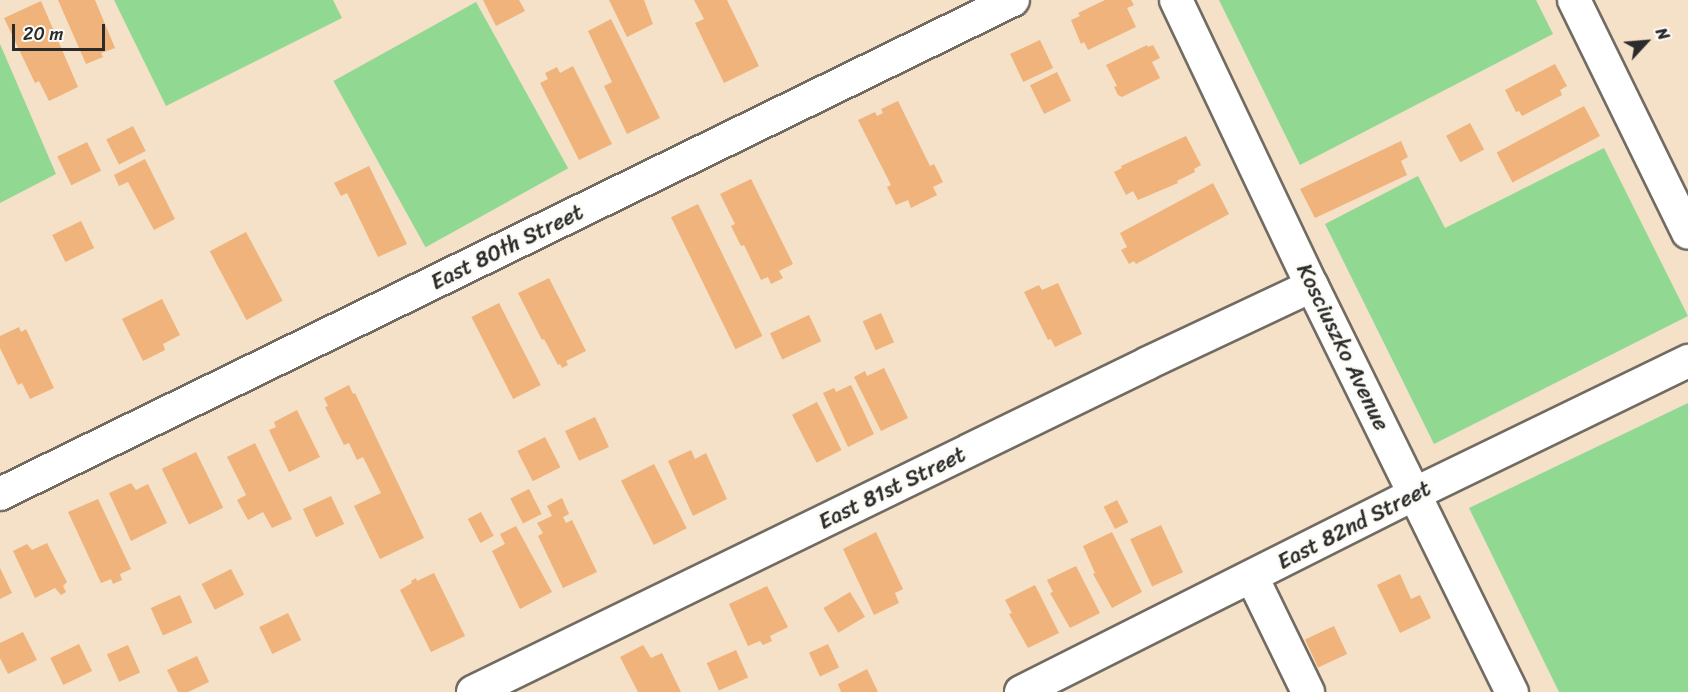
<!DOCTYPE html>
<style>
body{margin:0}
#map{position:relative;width:1688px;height:692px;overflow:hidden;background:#f4e1c7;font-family:Sriracha,sans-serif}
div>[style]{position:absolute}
.green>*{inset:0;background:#91d892;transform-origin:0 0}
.building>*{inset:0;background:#efb37b;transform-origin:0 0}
.roads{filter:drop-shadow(2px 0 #716b62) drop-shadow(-2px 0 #716b62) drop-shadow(0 2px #716b62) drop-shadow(0 -2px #716b62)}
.minor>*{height:32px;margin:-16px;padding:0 16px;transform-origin:16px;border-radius:16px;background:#fff}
span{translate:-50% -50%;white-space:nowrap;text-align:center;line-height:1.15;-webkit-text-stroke:6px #fdfcf7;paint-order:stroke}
.street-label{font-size:22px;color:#2b2b2b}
.north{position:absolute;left:1616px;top:12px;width:60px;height:60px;-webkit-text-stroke:4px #fdfcf7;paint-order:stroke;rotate:64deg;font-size:16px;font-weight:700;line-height:24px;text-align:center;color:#2b2b2b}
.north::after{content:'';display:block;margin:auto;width:21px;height:27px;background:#2b2b2b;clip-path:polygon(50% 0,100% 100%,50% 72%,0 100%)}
.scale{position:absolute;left:12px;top:24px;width:93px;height:27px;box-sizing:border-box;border:3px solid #2b2b2b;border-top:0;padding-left:8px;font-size:18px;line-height:21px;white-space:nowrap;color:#2b2b2b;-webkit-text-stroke:4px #fdfcf7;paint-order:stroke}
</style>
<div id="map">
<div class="green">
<div style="clip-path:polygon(114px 0,333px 0,342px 18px,166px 106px)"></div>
<div style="clip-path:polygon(1219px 0,1536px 0,1553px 34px,1300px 165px)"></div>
<div style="left:476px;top:2px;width:190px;height:163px;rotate:61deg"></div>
<div style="clip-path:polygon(0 44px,56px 174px,0 203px)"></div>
<div style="clip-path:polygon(1604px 148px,1688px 316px,1434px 444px,1325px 224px,1418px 176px,1445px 228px)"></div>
<div style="clip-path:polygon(1688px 403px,1688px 692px,1559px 692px,1469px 508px)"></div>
</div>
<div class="building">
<div style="clip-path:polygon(58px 0,95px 0,115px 48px,101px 53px,103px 57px,86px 64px)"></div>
<div style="clip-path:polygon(483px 0,519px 0,525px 11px,496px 26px)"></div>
<div style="clip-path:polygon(609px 0,644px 0,653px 24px,627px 37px)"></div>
<div style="clip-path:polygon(694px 0,727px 0,759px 66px,724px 83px,695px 23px,704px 19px)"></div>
<div style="clip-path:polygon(1105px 0,1131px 0,1134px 5px,1127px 8px,1136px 27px,1088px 50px,1084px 42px,1081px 44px,1071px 20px,1080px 16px,1078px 13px)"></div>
<div style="clip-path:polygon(41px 1px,78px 87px,49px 101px,39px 81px,35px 83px,4px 18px)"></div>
<div style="clip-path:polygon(611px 19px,660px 118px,627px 134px,604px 86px,612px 82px,588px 31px)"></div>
<div style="left:1040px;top:40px;width:31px;height:33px;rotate:65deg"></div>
<div style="clip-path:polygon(1147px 45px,1148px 47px,1153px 45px,1160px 58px,1152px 62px,1160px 78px,1122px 97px,1118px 95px,1114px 87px,1117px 86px,1106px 65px)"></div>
<div style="clip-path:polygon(1555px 64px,1567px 86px,1560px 90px,1562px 95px,1522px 116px,1519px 111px,1516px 112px,1505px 90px)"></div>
<div style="clip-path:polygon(573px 66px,612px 144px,579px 160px,540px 83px,548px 79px,545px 73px,557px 67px,560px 73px)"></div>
<div style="left:1057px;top:72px;width:32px;height:30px;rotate:64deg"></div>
<div style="clip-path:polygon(898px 101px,930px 166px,934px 164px,943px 182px,933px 187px,937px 195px,911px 208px,908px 200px,896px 205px,887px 187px,891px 185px,858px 120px,875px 112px,877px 116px,883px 113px,881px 109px)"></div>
<div style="left:1584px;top:106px;width:34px;height:99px;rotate:62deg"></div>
<div style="left:1470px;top:123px;width:30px;height:27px;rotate:62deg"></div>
<div style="left:133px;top:126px;width:28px;height:30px;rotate:63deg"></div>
<div style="clip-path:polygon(1186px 136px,1201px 165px,1194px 169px,1195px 172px,1177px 181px,1178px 183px,1138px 200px,1133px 191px,1126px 195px,1114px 172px,1122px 168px,1121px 166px)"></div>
<div style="clip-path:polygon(1401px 141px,1408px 157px,1401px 161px,1407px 175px,1315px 218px,1300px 189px)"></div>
<div style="left:87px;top:142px;width:32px;height:33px;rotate:64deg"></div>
<div style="clip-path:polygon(145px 159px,175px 219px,154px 230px,128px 182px,119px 186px,114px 175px)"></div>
<div style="clip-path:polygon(369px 166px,407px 244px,378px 257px,347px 193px,341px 196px,334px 183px)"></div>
<div style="clip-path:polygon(751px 179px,793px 264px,779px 271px,783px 278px,771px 284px,768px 277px,761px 280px,744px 245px,741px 246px,731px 226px,735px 224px,720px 194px)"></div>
<div style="clip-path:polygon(1213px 183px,1229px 214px,1136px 264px,1134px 261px,1129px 264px,1121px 250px,1127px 247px,1120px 233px)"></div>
<div style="left:698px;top:204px;width:147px;height:30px;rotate:64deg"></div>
<div style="left:81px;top:221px;width:30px;height:32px;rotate:64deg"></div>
<div style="left:246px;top:232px;width:78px;height:41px;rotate:62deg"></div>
<div style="clip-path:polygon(549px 278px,586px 351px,566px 361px,568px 365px,562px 368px,560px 364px,558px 365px,544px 339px,542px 340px,518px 293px)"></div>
<div style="clip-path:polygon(1058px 283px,1082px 334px,1055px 347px,1051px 339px,1048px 340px,1024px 292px,1039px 285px,1042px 290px)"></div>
<div style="clip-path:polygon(162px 299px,180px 335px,163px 344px,165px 350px,143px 361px,122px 319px)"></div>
<div style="left:499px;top:303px;width:92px;height:31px;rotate:63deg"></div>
<div style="left:881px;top:313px;width:32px;height:20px;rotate:66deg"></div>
<div style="left:809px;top:315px;width:29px;height:43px;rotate:65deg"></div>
<div style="clip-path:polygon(19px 327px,21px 332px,26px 329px,54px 388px,30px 399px,22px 383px,18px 385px,0 348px,0 336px)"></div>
<div style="clip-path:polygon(884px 368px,908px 418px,881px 431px,854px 377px,865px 371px,867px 376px)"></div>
<div style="clip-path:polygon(349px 385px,353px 394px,355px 393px,424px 538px,380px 559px,354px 506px,381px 493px,363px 457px,357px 460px,349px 443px,344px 445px,325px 407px,328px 406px,324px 398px)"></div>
<div style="clip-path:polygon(851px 385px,874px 434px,848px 447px,823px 393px,834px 388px,836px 392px)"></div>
<div style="left:817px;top:402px;width:54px;height:28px;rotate:63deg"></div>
<div style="clip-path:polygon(297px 410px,320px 457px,289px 472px,269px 430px,276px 427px,274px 422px)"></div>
<div style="left:595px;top:417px;width:33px;height:33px;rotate:65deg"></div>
<div style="left:545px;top:437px;width:34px;height:31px;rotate:63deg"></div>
<div style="clip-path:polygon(255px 443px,292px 519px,272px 528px,263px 512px,248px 520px,237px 500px,246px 495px,227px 457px)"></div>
<div style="clip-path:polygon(691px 450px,695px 459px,706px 453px,727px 499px,693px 516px,668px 461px)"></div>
<div style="left:196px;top:452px;width:62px;height:38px;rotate:64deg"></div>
<div style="left:654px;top:464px;width:72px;height:37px;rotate:63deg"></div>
<div style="clip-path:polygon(131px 483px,136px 490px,148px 484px,167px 523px,131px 541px,109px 493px)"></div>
<div style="left:529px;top:489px;width:28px;height:21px;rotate:63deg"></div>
<div style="left:331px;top:496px;width:31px;height:31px;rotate:65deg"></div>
<div style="clip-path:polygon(562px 498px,569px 514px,563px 517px,566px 523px,572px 520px,597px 572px,563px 588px,538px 536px,543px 533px,537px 523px,552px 516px,547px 506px)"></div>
<div style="clip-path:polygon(98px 499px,131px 569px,120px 574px,122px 580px,113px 584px,111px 579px,101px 583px,68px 512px)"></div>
<div style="left:1117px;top:500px;width:25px;height:15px;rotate:63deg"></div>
<div style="left:481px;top:512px;width:27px;height:15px;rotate:62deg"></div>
<div style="left:1161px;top:525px;width:52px;height:34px;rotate:65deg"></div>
<div style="clip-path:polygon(516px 526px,552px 592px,520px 609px,492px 551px,505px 544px,500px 534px)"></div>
<div style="clip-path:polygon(876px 532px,903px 589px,895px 593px,899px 603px,874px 615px,843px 549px)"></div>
<div style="clip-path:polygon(1112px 532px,1142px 592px,1112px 608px,1093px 574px,1095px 573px,1083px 546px)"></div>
<div style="clip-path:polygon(47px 543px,67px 582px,63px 586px,66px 592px,61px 595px,55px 588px,35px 598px,13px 551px,27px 544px,32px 550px)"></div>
<div style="clip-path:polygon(1076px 566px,1100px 613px,1070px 628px,1050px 593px,1053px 592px,1047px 580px)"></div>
<div style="clip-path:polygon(0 568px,12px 593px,0 599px)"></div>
<div style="left:231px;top:569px;width:29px;height:33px;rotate:63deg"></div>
<div style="clip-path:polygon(434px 573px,465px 636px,431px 652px,400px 590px,412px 583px,411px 581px,416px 578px,417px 581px)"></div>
<div style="clip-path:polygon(1400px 574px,1411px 599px,1420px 595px,1431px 618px,1400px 633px,1377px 585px)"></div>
<div style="clip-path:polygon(1035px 585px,1059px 633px,1028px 648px,1009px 614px,1012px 613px,1005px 600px)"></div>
<div style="clip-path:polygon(767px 586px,788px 627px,770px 636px,772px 641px,763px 645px,760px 641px,748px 646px,729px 604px)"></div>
<div style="left:850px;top:592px;width:29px;height:31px;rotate:59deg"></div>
<div style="left:180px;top:595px;width:30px;height:32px;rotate:66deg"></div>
<div style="left:288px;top:613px;width:30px;height:32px;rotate:64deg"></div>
<div style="left:1334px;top:626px;width:31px;height:32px;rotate:65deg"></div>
<div style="clip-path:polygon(23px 632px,37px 660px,8px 674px,0 658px,0 643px)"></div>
<div style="left:79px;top:644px;width:30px;height:32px;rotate:64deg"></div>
<div style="left:828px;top:644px;width:26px;height:21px;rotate:65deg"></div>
<div style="left:128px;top:645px;width:30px;height:23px;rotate:66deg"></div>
<div style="clip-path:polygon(643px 645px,651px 658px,662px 653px,681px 692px,638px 692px,620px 657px)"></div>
<div style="left:736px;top:650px;width:30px;height:32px;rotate:66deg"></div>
<div style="clip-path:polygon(197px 656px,209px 682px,188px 692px,178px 692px,167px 670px)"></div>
<div style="clip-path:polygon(867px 669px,878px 692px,841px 692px,838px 684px)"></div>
</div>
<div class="roads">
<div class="minor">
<div style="left:1176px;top:0;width:317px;rotate:64.6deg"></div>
<div style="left:1312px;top:286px;width:453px;rotate:63.8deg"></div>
<div style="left:1574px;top:0;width:259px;rotate:63.9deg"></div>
<div style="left:0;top:494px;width:1127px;rotate:-26deg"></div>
<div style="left:1252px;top:577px;width:128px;rotate:64deg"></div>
<div style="left:473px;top:692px;width:751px;rotate:-25.98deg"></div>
<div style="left:1148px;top:363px;width:181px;rotate:-25.2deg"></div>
<div style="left:1021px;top:692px;width:440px;rotate:-26.7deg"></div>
<div style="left:1414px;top:494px;width:305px;rotate:-25.9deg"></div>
</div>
</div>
<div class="street-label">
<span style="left:507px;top:247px;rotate:-26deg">East 80th Street</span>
<span style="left:1343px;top:347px;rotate:64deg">Kosciuszko Avenue</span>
<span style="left:892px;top:488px;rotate:-26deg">East 81st Street</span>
<span style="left:1354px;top:525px;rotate:-27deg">East 82nd Street</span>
</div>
<div class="north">N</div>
<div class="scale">20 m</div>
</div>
